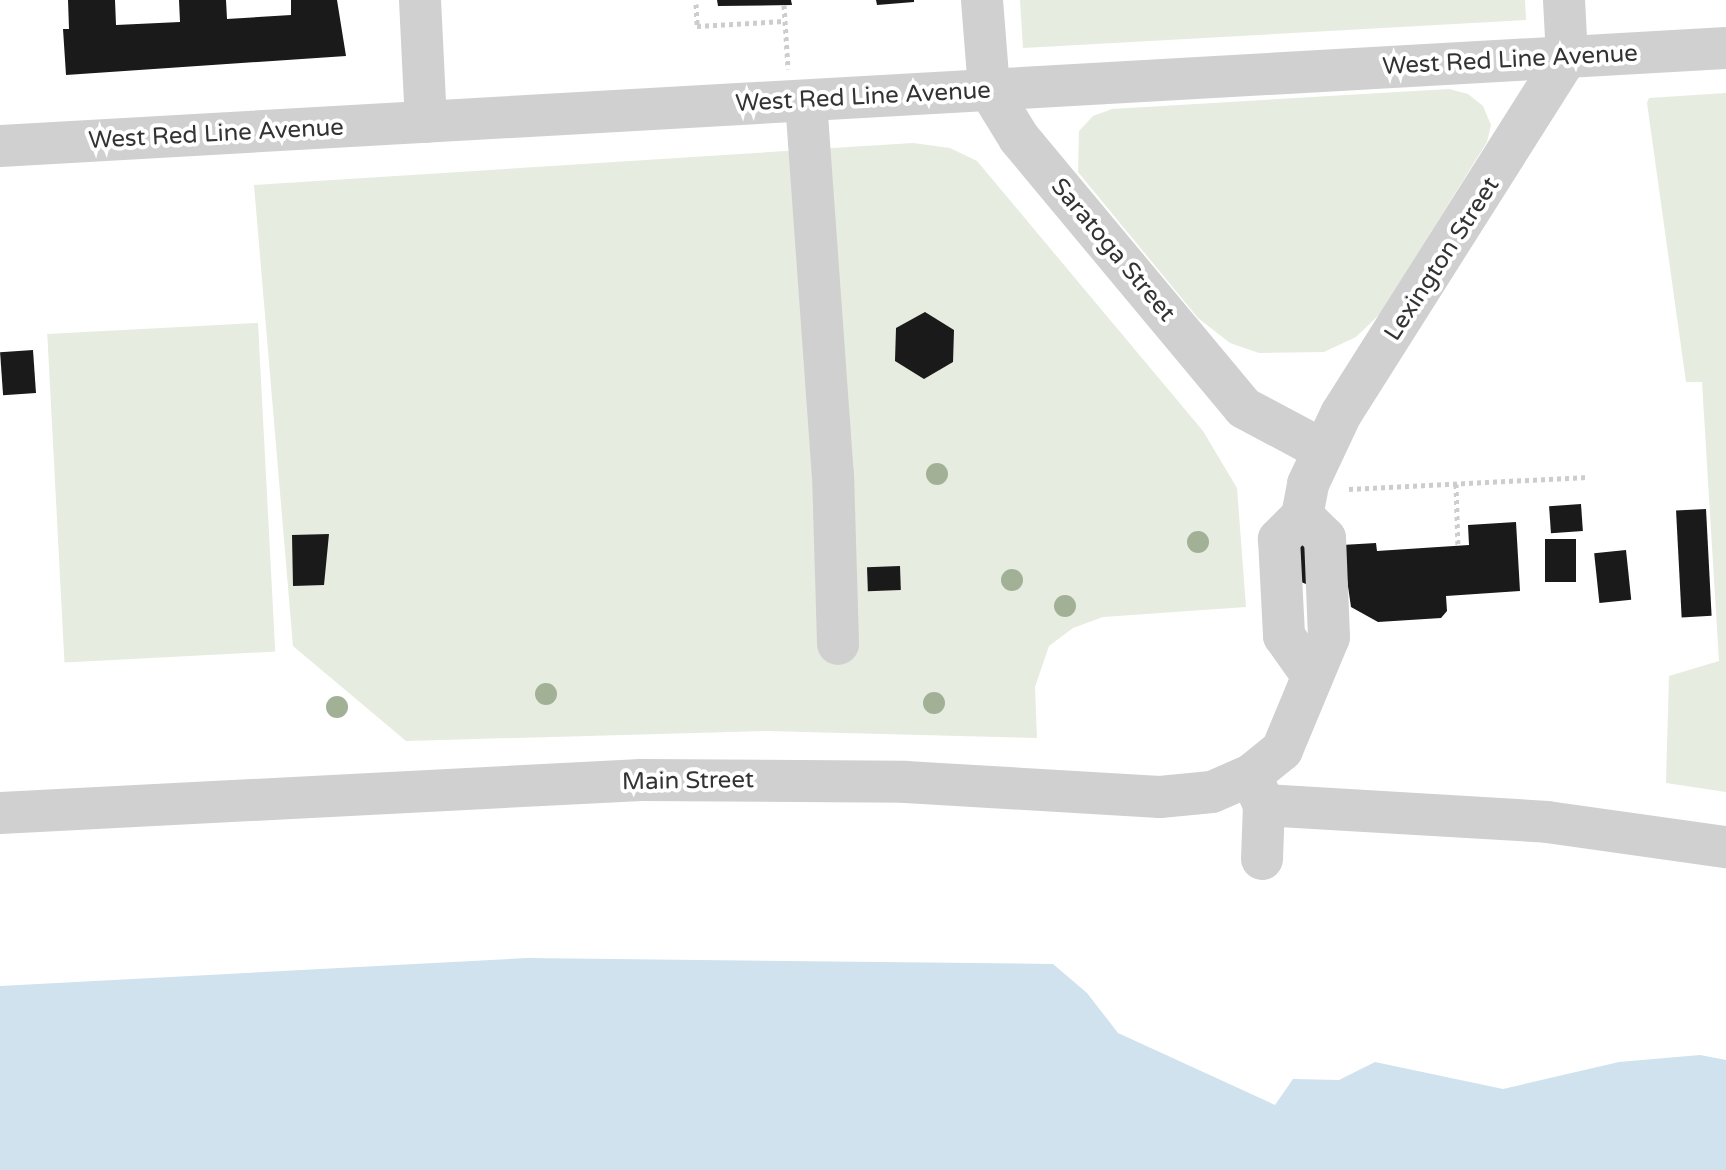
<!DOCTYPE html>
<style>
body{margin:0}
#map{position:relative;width:1726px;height:1170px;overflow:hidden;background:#fff;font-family:"Varela Round",sans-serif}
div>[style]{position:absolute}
.green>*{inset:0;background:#e6ecdf;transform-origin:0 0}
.water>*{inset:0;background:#cfe2ee}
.building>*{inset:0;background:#1a1a1a;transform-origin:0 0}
.path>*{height:5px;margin-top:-2.5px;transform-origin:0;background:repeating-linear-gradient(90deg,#cdcdcd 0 4px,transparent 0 8px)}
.minor>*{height:42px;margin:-21px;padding:0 21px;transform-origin:21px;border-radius:21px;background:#d0d0d0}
.trees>*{width:22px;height:22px;margin:-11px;border-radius:50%;background:#a2b095}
span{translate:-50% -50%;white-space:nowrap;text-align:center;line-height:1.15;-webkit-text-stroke:8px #fff;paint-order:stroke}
.street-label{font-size:24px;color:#333}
</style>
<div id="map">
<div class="green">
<div style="clip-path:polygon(1020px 0,1525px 0,1526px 20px,1023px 48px)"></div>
<div style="clip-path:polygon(1449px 89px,1468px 94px,1483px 106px,1491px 125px,1487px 142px,1381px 313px,1356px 337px,1324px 352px,1259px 353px,1230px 343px,1198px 318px,1078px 172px,1079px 131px,1093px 116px,1112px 109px)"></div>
<div style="clip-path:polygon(1726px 93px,1726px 792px,1666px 783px,1669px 676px,1719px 661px,1702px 382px,1686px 382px,1647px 103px,1649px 98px)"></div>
<div style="clip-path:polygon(913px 143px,950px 148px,977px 161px,1203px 431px,1237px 488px,1246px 607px,1103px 617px,1073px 628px,1049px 646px,1035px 687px,1037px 738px,767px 731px,406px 741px,293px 646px,254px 185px)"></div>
<div style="left:258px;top:323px;width:329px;height:211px;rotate:87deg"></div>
</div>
<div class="water">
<div style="clip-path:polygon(527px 958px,1053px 964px,1087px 993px,1118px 1033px,1275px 1105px,1293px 1079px,1339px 1080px,1375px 1062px,1503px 1089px,1619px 1062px,1700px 1055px,1726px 1060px,1726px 1170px,0 1170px,0 986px)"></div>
</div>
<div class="building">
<div style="clip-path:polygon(68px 0,115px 0,116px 25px,180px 22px,179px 0,226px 0,227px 19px,291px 15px,291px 0,337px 0,346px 56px,66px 75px,63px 29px,69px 29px)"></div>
<div style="clip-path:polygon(717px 0,791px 0,792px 5px,718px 6px)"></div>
<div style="clip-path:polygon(876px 0,914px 0,914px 2px,877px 5px)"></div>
<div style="clip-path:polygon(925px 312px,954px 330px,953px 362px,924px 379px,895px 361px,896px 328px)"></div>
<div style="left:33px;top:350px;width:43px;height:33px;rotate:86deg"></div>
<div style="left:1581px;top:504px;width:27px;height:32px;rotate:86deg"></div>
<div style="left:1706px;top:509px;width:107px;height:30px;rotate:87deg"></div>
<div style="clip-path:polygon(1516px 522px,1520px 591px,1446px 596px,1447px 611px,1441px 618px,1378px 622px,1351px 607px,1342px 545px,1376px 543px,1377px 551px,1469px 545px,1468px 525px)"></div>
<div style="clip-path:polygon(329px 534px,324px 585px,293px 586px,292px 535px)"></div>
<div style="clip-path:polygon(1313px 539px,1311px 583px,1306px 584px,1301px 582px,1294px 541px)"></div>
<div style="left:1545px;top:539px;width:31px;height:43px"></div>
<div style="left:1626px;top:550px;width:50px;height:32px;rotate:84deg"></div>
<div style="left:900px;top:566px;width:24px;height:33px;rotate:88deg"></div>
</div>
<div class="path">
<div style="left:696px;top:4px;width:22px;rotate:87deg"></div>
<div style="left:697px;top:26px;width:87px;rotate:-3.3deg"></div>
<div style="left:784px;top:5px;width:64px;rotate:86.4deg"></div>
<div style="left:1456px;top:484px;width:62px;rotate:88.2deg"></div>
<div style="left:1349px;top:489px;width:239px;rotate:-2.9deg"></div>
</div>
<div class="minor">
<div style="left:420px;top:0;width:122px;rotate:87.2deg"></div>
<div style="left:982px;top:0;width:89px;rotate:85.5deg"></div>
<div style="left:989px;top:89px;width:57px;rotate:58.5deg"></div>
<div style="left:1019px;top:138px;width:351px;rotate:50.2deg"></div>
<div style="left:1244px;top:408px;width:87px;rotate:28deg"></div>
<div style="left:806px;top:101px;width:374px;rotate:85.9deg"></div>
<div style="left:833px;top:474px;width:170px;rotate:88.3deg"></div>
<div style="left:0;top:146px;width:1729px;rotate:-3.25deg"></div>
<div style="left:1302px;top:516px;width:33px;rotate:-79deg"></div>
<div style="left:1308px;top:484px;width:77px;rotate:-64.8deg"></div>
<div style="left:1341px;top:414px;width:423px;rotate:-57.7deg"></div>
<div style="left:1567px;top:57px;width:57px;rotate:-93deg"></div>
<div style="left:1302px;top:516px;width:33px;rotate:135deg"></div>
<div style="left:1279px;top:539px;width:97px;rotate:87deg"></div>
<div style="left:1284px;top:636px;width:47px;rotate:54.6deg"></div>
<div style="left:1251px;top:775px;width:33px;rotate:67deg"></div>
<div style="left:1264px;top:805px;width:284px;rotate:3.4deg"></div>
<div style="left:1547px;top:822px;width:181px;rotate:8deg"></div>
<div style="left:0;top:813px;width:642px;rotate:-2.95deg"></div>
<div style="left:641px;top:780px;width:265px;rotate:0.4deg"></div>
<div style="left:906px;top:782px;width:254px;rotate:3.4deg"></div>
<div style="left:1160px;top:797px;width:52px;rotate:-5.5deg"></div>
<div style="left:1212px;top:792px;width:43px;rotate:-23.6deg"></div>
<div style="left:1251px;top:775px;width:40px;rotate:-39deg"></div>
<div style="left:1282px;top:750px;width:122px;rotate:-67.4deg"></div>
<div style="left:1329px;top:637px;width:99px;rotate:-92.3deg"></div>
<div style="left:1325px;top:538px;width:32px;rotate:-136deg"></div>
<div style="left:1262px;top:859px;width:54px;rotate:-87.9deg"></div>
</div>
<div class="trees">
<div style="left:937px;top:474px"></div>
<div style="left:1198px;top:542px"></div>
<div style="left:1012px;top:580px"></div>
<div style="left:1065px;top:606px"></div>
<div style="left:546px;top:694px"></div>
<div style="left:934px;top:703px"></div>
<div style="left:337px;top:707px"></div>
</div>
<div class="street-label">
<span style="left:1510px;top:60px;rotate:-3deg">West Red Line Avenue</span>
<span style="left:863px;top:97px;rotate:-3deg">West Red Line Avenue</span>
<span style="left:216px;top:134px;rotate:-3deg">West Red Line Avenue</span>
<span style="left:1113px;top:250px;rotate:50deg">Saratoga Street</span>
<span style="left:1442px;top:259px;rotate:-57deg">Lexington Street</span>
<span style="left:688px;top:781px;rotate:-1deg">Main Street</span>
</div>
</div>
